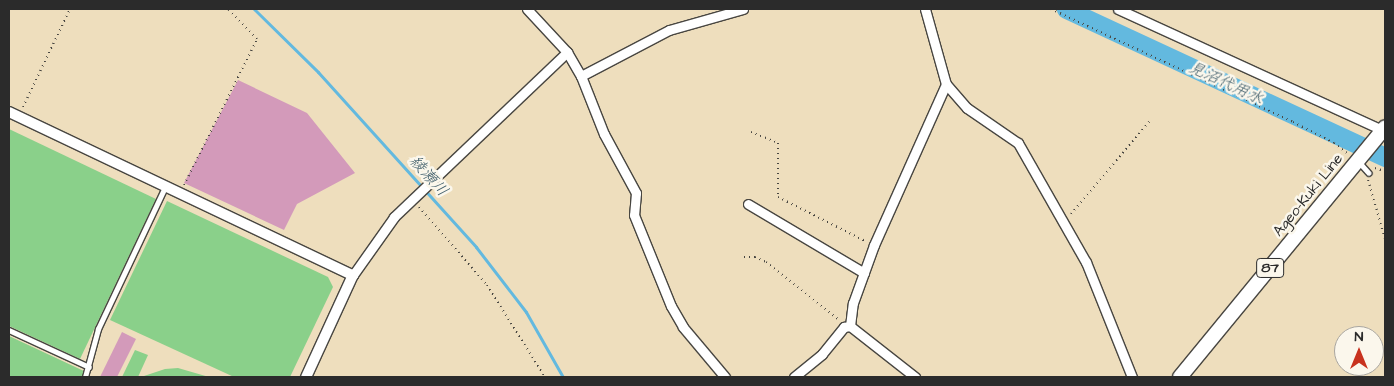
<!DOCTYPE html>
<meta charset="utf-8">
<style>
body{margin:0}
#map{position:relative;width:1394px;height:386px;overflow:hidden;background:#eedebd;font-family:"Architects Daughter","Klee One",sans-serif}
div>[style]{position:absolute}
.green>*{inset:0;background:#8ad08a}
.stream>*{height:3px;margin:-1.5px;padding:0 1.5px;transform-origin:1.5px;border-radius:1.5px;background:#63b9df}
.river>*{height:19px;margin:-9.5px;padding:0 9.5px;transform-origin:9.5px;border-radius:9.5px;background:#63b9df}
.building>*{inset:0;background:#d39aba}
.path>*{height:2px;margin-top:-1px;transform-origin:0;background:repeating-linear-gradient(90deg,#484641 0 1px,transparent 0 5px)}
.roads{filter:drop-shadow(1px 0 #484641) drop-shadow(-1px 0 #484641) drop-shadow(0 1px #484641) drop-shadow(0 -1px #484641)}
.service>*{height:4.5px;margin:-2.25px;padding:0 2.25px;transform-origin:2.25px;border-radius:2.25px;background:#fff}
.minor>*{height:9px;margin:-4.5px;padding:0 4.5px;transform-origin:4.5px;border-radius:4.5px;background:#fff}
.tertiary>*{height:10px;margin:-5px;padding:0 5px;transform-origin:5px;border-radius:5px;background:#fff}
.primary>*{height:14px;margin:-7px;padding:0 7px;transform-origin:7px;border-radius:7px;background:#fff}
span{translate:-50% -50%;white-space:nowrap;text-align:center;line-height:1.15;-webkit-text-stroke:5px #fbf7ec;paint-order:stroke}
.shield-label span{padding:1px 4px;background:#fbf7ec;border:1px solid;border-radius:4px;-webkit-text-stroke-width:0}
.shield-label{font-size:14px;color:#2b2b2b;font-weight:700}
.street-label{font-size:15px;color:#2b2b2b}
.water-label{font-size:16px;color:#3f5d6a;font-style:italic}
.frame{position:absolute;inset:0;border:10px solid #2b2b2b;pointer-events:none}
.north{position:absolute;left:1334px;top:326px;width:50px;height:50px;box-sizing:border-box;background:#fbf7ec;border:1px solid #a8a59f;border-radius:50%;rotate:0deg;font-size:14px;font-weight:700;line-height:20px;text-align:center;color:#2b2b2b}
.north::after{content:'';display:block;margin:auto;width:18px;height:22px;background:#c8321e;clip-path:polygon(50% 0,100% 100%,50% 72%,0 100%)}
</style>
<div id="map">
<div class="green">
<div style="clip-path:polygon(9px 129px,156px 199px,80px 359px,9px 326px)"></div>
<div style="clip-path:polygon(167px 201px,328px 277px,333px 287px,290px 377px,234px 377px,110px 320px)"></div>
<div style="clip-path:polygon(9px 336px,86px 372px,84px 377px,9px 377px)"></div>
<div style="clip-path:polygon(135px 350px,148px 355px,138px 377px,122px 377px)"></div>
<div style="clip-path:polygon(178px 368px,209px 377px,141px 377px,165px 369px)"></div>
</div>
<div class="stream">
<div style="left:254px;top:9px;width:90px;rotate:44.5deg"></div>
<div style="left:318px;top:72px;width:236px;rotate:47.9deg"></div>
<div style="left:476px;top:247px;width:82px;rotate:52.4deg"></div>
<div style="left:526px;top:312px;width:75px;rotate:60.4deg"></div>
</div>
<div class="river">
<div style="left:1066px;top:9px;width:352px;rotate:24.9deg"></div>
</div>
<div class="building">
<div style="clip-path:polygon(238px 80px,307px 113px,355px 173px,297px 204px,284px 230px,184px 183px)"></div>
<div style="clip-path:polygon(122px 332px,136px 339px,117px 377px,100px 377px)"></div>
</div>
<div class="path">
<div style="left:1051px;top:9px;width:267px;rotate:25deg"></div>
<div style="left:1293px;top:122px;width:46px;rotate:27.1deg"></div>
<div style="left:1334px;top:143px;width:16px;rotate:38deg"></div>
<div style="left:23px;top:107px;width:109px;rotate:-64.4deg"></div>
<div style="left:751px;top:132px;width:29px;rotate:22deg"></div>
<div style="left:778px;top:143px;width:54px;rotate:90deg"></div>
<div style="left:778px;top:197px;width:97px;rotate:26.8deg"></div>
<div style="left:1375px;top:168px;width:10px;rotate:17deg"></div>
<div style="left:1368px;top:180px;width:61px;rotate:73.9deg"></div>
<div style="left:184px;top:185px;width:163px;rotate:-63.4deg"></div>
<div style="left:257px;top:39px;width:42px;rotate:-134deg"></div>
<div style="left:419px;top:207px;width:103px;rotate:48.9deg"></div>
<div style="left:487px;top:285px;width:109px;rotate:57.8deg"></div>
<div style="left:1071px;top:214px;width:121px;rotate:-49.7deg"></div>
<div style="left:744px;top:257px;width:11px"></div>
<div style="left:755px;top:257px;width:12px;rotate:24deg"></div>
<div style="left:766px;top:262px;width:92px;rotate:38.4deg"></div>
</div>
<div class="roads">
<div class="service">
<div style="left:1360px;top:163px;width:13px;rotate:48deg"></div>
<div style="left:9px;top:330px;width:88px;rotate:24.8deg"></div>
<div style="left:85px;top:377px;width:50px;rotate:-74.8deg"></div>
<div style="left:98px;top:329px;width:157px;rotate:-64.7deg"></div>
</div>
<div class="minor">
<div style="left:527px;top:9px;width:59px;rotate:47.1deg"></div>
<div style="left:567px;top:52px;width:28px;rotate:60deg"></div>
<div style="left:581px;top:76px;width:99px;rotate:-27.6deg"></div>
<div style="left:669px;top:30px;width:77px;rotate:-15.8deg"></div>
<div style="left:925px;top:9px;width:78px;rotate:74.4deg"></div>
<div style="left:946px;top:84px;width:32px;rotate:49deg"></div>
<div style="left:967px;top:108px;width:62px;rotate:34.5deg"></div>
<div style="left:1018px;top:143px;width:137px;rotate:60.3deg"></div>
<div style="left:1086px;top:262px;width:124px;rotate:68.2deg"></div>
<div style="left:1118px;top:9px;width:294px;rotate:24.6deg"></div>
<div style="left:581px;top:76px;width:62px;rotate:68.4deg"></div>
<div style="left:604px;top:134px;width:67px;rotate:61.5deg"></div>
<div style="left:636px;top:193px;width:22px;rotate:95deg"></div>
<div style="left:634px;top:215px;width:98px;rotate:67.9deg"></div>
<div style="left:671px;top:306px;width:24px;rotate:60deg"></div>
<div style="left:683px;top:327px;width:65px;rotate:50deg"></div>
<div style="left:748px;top:204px;width:135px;rotate:30.7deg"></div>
<div style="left:353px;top:275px;width:71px;rotate:-54.7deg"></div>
<div style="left:394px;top:217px;width:239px;rotate:-43.6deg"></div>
<div style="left:850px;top:326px;width:23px;rotate:-83deg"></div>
<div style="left:853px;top:303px;width:62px;rotate:-70.1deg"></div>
<div style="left:874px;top:245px;width:176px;rotate:-65.9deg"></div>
<div style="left:794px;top:377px;width:36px;rotate:-39deg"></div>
<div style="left:822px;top:354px;width:35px;rotate:-51deg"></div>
<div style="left:844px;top:327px;width:6px;rotate:-9deg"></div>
<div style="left:850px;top:326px;width:83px;rotate:38.1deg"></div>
</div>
<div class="tertiary">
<div style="left:9px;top:112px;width:381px;rotate:25.4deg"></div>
<div style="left:353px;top:275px;width:112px;rotate:114.7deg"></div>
</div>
<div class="primary">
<div style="left:1180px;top:377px;width:323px;rotate:-50.6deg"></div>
</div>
</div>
<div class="shield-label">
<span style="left:1270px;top:268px">87</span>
</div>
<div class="street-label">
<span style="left:1308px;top:195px;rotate:-51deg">Ageo-Kuki Line</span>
</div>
<div class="water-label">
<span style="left:1226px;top:83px;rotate:25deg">見沼代用水</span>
<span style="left:429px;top:176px;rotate:48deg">綾瀬川</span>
</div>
<div class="frame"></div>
<div class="north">N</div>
</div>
